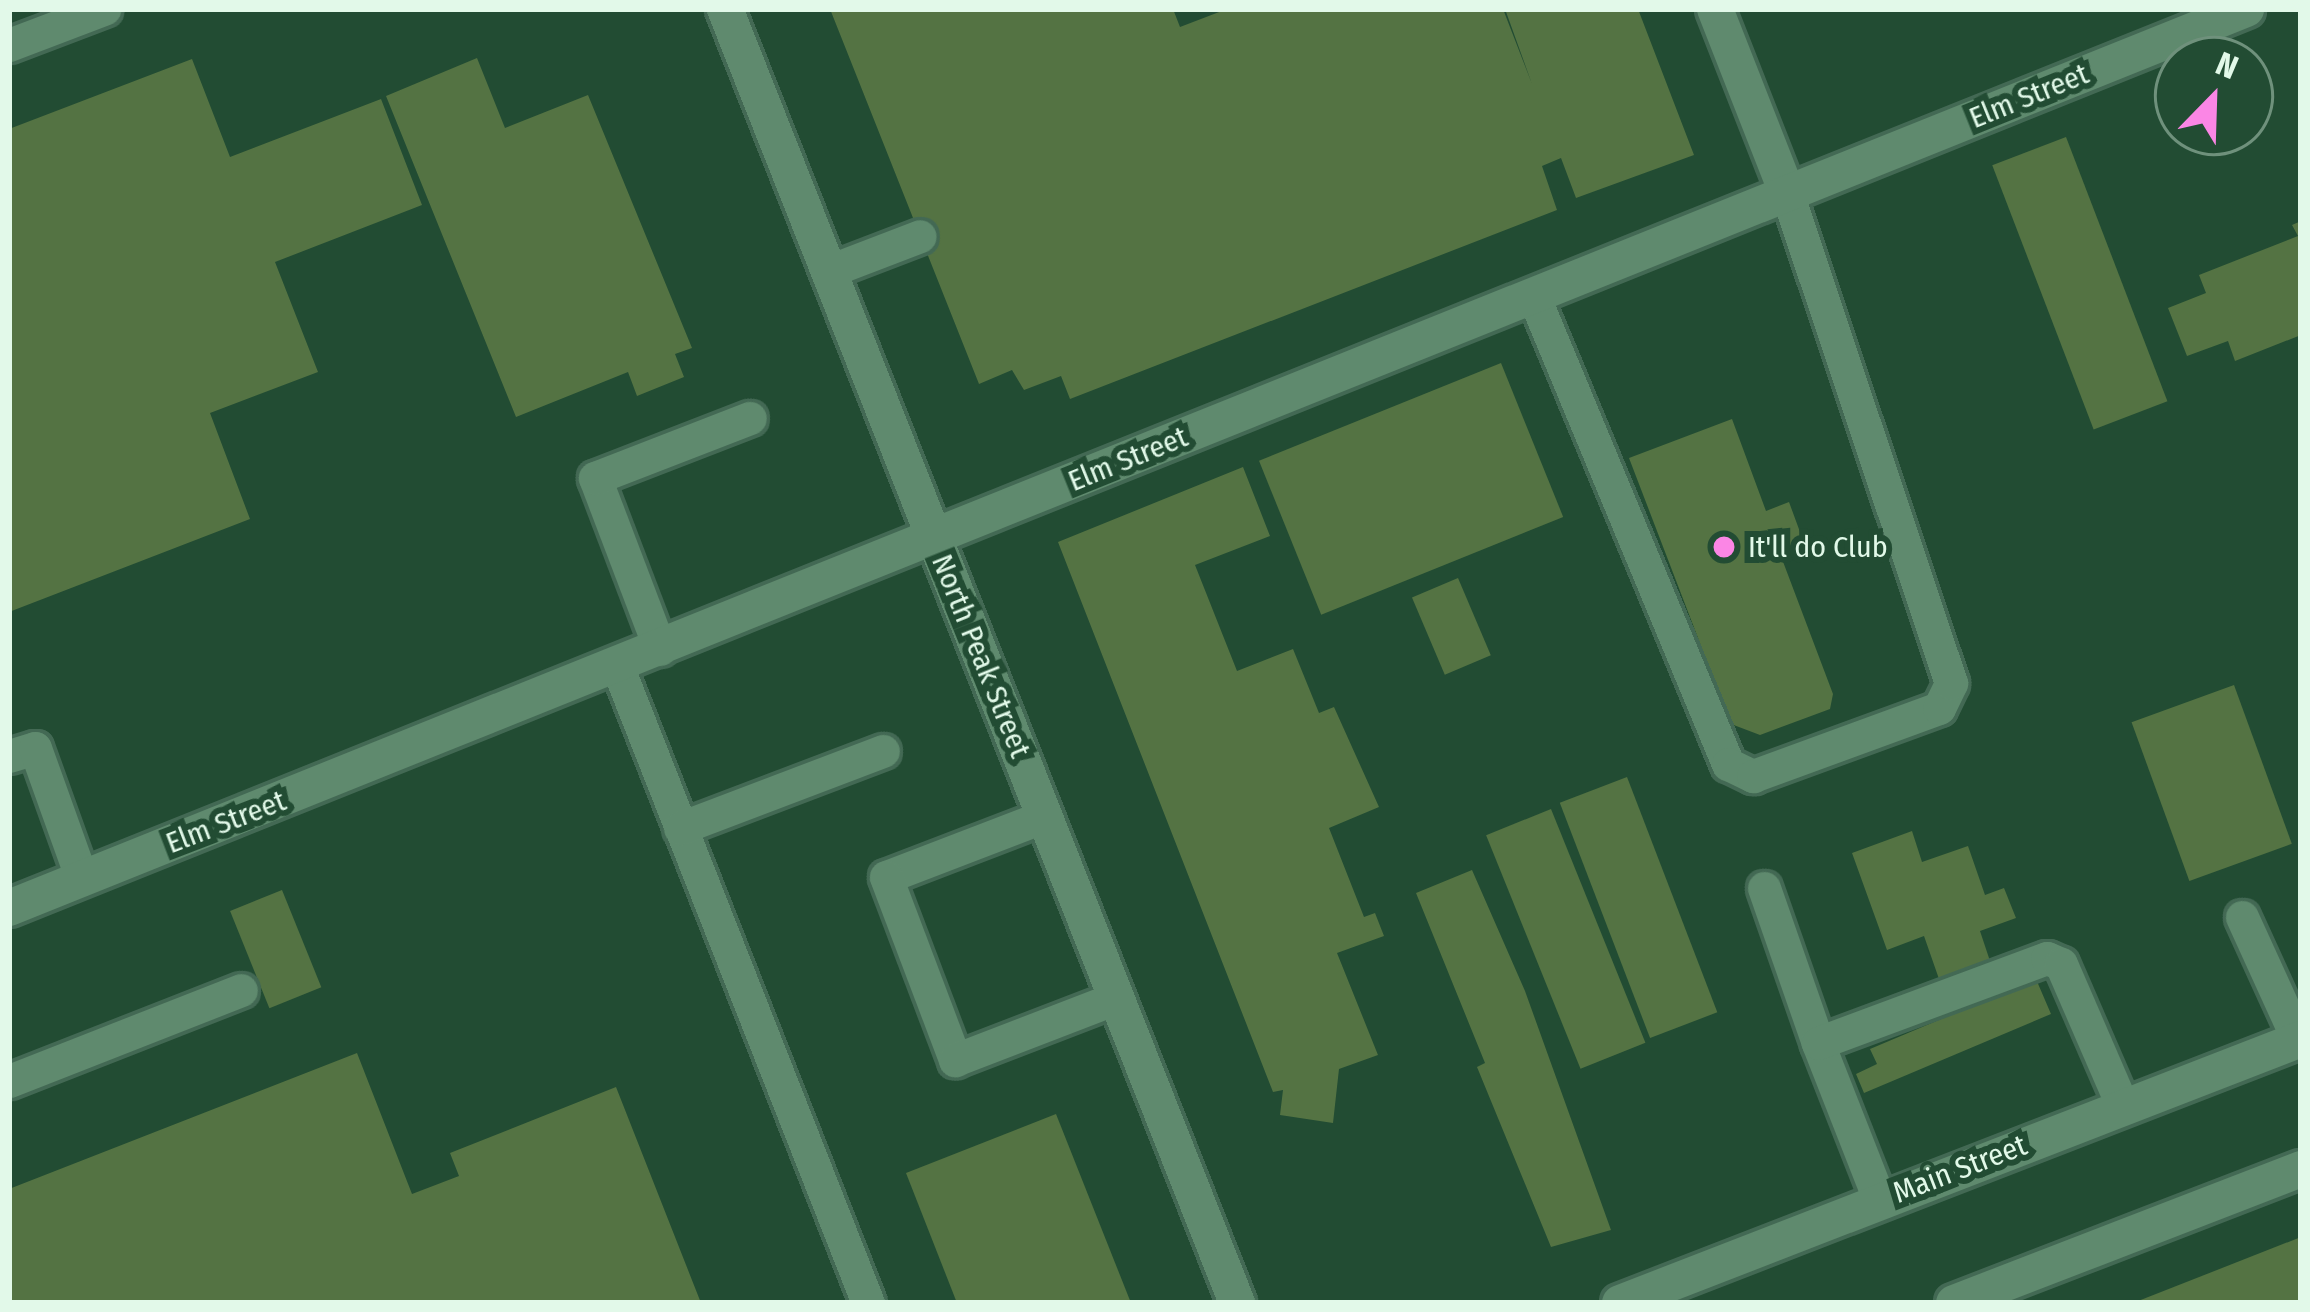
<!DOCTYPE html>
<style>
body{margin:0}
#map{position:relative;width:2310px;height:1312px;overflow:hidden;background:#224c33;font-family:"Fira Sans Condensed",sans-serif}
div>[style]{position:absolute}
.building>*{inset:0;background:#547343;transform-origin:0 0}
.roads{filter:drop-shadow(3px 0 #436954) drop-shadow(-3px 0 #436954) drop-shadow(0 3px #436954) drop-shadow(0 -3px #436954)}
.lane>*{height:33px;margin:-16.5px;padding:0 16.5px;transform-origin:16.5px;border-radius:16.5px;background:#5f8a6e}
.street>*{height:36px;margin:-18px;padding:0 18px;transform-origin:18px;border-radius:18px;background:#5f8a6e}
.secondary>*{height:36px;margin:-18px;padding:0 18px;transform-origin:18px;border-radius:18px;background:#5f8a6e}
.dots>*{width:33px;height:33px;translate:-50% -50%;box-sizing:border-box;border:6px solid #224c33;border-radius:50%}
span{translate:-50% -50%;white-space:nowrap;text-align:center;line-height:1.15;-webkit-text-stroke:12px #224c33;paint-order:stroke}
.street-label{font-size:30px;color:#e2f9e9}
.poi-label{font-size:30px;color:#e2f9e9}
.left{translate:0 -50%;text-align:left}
.frame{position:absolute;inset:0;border:12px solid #e2f9e9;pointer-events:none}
.north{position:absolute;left:2154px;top:36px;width:120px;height:120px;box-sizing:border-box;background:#224c33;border:3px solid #6f917c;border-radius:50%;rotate:23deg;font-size:33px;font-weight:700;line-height:48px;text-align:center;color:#e2f9e9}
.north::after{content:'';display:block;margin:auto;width:42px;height:54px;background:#fb86e5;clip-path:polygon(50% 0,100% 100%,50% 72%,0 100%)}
</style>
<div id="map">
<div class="building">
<div style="clip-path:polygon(830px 9px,1173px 9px,1180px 27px,1227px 9px,1503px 9px,1532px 84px,1505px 9px,1638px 9px,1694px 155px,1576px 198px,1561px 158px,1542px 166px,1557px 210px,1070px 399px,1061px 376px,1024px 390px,1012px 370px,979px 384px)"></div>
<div style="clip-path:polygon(477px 58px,505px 128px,588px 95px,692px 348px,675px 354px,684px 377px,637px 396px,628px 372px,516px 417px,386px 96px)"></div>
<div style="clip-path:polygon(192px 59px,230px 157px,381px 99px,422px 205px,275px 262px,318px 372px,210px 413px,250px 519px,9px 612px,9px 129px)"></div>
<div style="left:2066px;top:137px;width:283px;height:79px;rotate:69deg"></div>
<div style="clip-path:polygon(2301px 221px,2301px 335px,2235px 361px,2228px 341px,2187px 356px,2168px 308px,2206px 293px,2199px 275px,2298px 236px,2292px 225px)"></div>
<div style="left:1501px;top:363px;width:166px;height:261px;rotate:68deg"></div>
<div style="clip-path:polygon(1732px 419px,1766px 511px,1789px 502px,1807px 551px,1782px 559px,1833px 694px,1830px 709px,1760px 735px,1731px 724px,1629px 458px)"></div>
<div style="clip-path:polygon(1243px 467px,1270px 536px,1195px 565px,1237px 671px,1293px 649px,1319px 713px,1334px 707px,1379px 807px,1329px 828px,1364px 917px,1375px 913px,1384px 936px,1337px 953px,1378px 1055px,1339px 1069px,1333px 1123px,1280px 1115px,1283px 1090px,1273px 1092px,1058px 542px)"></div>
<div style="left:1458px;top:578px;width:84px;height:50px;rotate:67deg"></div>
<div style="left:2234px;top:685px;width:169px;height:109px;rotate:70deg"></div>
<div style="left:1627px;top:777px;width:252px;height:72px;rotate:69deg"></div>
<div style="left:1551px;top:809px;width:252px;height:70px;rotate:68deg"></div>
<div style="clip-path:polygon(1912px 831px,1922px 862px,1968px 846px,1985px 895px,2004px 888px,2016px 918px,1980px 931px,1990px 961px,1939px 979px,1924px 936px,1887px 950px,1852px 853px)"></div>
<div style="clip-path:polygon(1472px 870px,1525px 991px,1611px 1230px,1551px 1247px,1477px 1067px,1485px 1063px,1416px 893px)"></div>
<div style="left:282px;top:890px;width:105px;height:56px;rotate:68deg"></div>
<div style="clip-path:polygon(2036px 979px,2051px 1014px,1864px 1093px,1856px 1074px,1877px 1064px,1870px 1049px)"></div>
<div style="clip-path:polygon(357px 1053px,412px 1194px,459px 1176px,450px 1153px,616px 1087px,701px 1303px,9px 1303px,9px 1189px)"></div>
<div style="clip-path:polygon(1056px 1114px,1131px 1303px,957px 1303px,906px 1173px)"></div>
<div style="clip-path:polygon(2301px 1237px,2301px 1303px,2133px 1303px)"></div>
</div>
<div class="roads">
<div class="lane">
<div style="left:9px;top:45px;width:102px;rotate:-20.8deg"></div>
<div style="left:829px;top:271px;width:97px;rotate:-21deg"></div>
<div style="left:1534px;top:297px;width:506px;rotate:67.44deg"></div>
<div style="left:1728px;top:764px;width:28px;rotate:26deg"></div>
<div style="left:1753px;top:776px;width:198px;rotate:-20.1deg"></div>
<div style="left:1939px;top:708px;width:28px;rotate:-64deg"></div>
<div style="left:1951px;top:683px;width:517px;rotate:-108.51deg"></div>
<div style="left:660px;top:649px;width:183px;rotate:-110.8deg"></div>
<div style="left:595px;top:478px;width:166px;rotate:-21.2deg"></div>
<div style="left:618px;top:668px;width:682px;rotate:68.51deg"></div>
<div style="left:9px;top:756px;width:27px;rotate:-17deg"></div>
<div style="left:35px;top:748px;width:139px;rotate:70.3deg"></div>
<div style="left:1045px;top:816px;width:170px;rotate:159deg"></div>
<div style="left:886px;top:877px;width:196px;rotate:69.3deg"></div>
<div style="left:955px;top:1060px;width:173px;rotate:-21.1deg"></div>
<div style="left:680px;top:828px;width:217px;rotate:-20.8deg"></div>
<div style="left:1764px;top:888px;width:164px;rotate:70.8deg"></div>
<div style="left:2242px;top:917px;width:135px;rotate:65.5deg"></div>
<div style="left:9px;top:1081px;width:249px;rotate:-21.4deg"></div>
<div style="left:1879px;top:1199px;width:168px;rotate:-111.4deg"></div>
<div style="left:1818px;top:1043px;width:244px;rotate:-20.4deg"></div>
<div style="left:2047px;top:958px;width:15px;rotate:23deg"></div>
<div style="left:2061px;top:964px;width:156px;rotate:66.6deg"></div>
</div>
<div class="street">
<div style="left:1715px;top:9px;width:198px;rotate:68.6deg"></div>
<div style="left:9px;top:908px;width:2411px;rotate:-21.89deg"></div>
</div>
<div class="secondary">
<div style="left:725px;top:9px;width:1392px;rotate:68.41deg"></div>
<div style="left:1620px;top:1303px;width:730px;rotate:-21.19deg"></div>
<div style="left:1954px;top:1303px;width:372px;rotate:-21.1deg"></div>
</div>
</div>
<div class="dots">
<div style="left:1724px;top:547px;background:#fb86e5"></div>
</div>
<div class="street-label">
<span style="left:2029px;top:96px;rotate:-22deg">Elm Street</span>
<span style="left:1128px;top:459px;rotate:-22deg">Elm Street</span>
<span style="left:981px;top:656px;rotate:68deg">North Peak Street</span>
<span style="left:226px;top:822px;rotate:-21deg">Elm Street</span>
<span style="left:1960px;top:1169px;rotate:-21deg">Main Street</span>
</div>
<div class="poi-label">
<span class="left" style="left:1748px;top:547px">It'll do Club</span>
</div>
<div class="frame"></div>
<div class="north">N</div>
</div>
